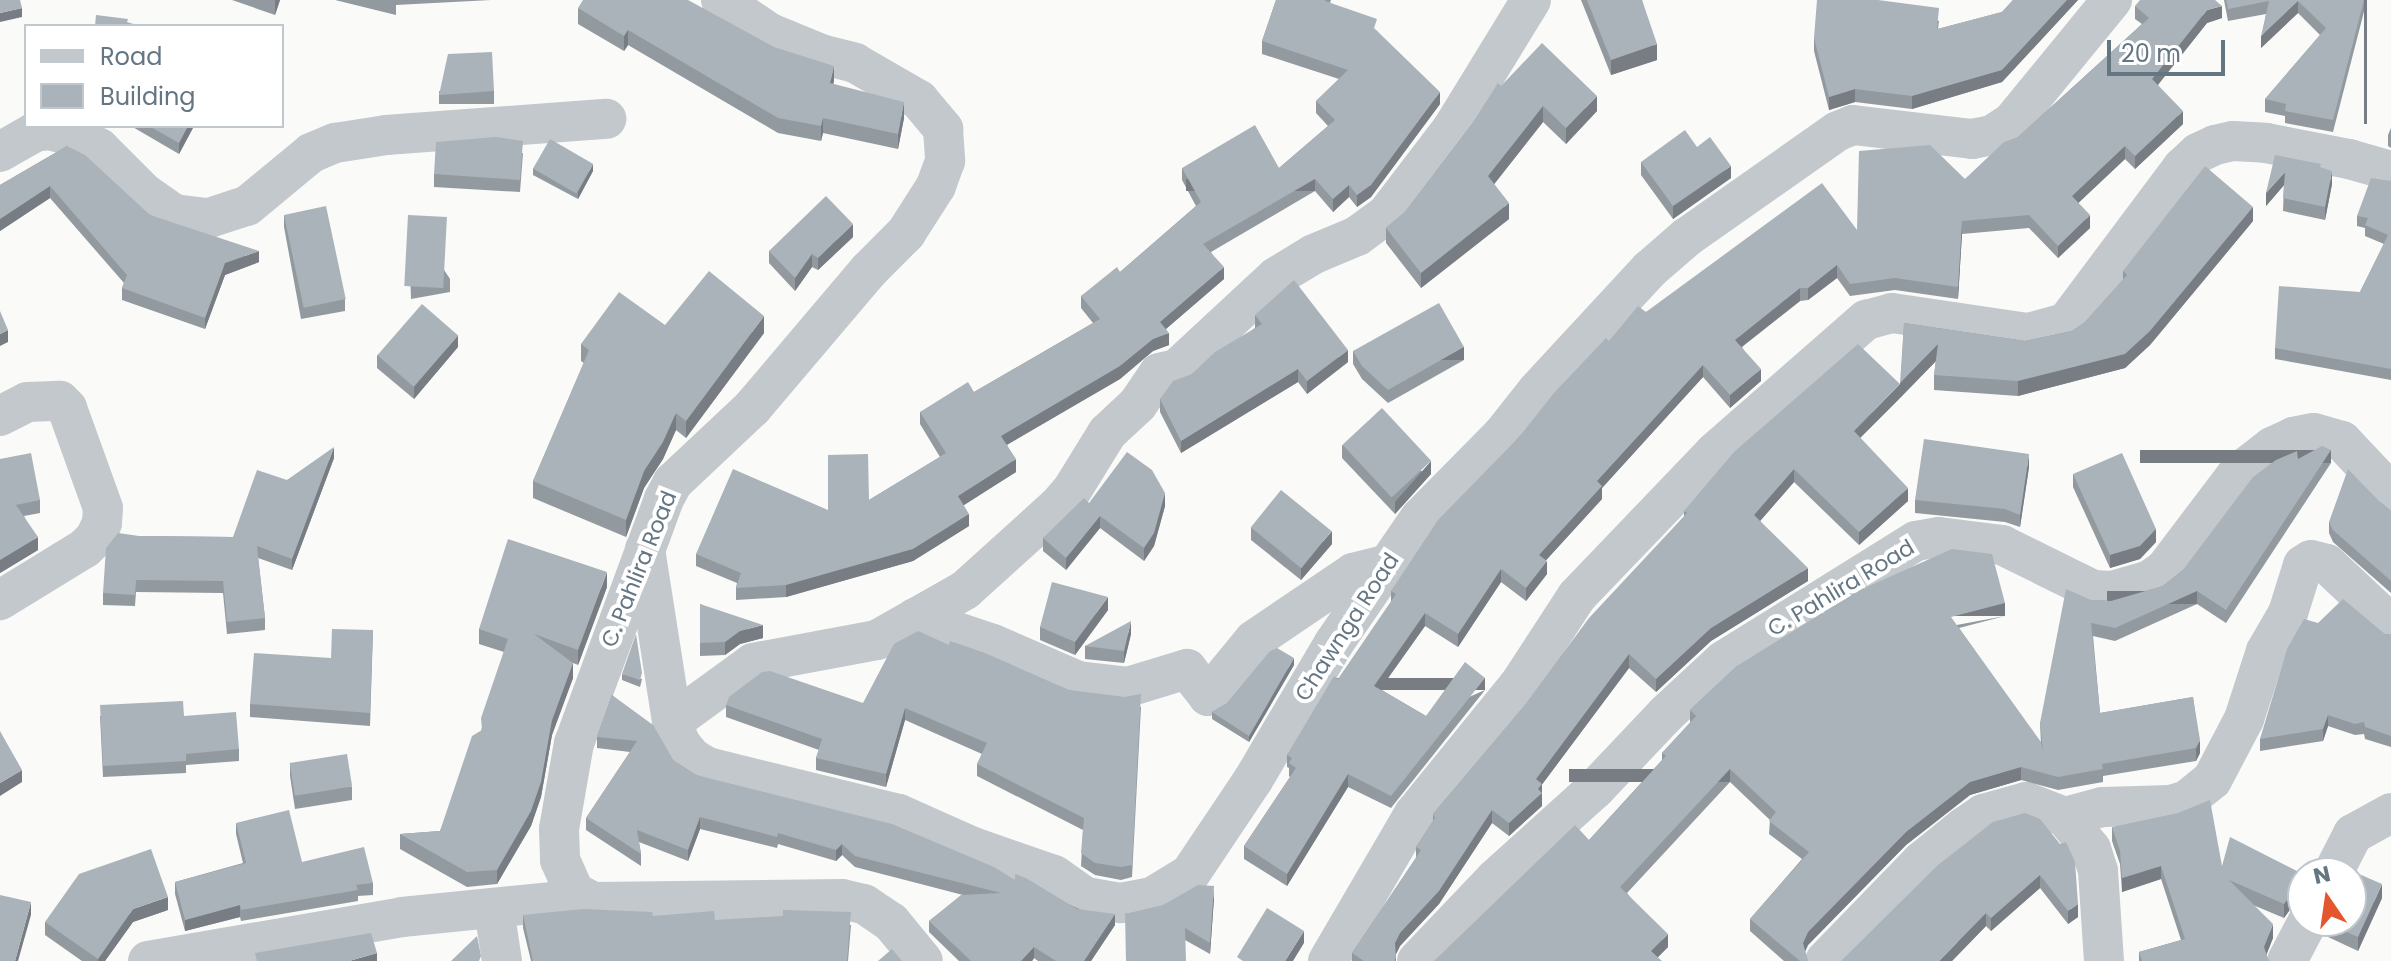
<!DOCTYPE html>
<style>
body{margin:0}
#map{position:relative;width:2391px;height:961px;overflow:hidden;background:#fafaf8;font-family:Poppins,sans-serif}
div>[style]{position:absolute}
.minor>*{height:40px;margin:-20px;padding:0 20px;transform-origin:20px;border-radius:20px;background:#c3c8cc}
.wall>*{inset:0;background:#929a9f;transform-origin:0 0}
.shaded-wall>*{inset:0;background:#777d82;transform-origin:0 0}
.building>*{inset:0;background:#aab3b9;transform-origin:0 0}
span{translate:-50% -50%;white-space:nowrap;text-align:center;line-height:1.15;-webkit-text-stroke:8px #fff;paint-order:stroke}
.street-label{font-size:22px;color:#657683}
.legend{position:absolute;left:24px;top:24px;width:260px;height:104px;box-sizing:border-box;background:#fff;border:2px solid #c1c8cd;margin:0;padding:10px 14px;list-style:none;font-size:24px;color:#657683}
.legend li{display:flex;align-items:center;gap:16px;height:40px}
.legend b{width:40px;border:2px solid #c1c8cd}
.north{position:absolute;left:2287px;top:857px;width:80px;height:80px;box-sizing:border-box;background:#fff;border:2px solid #c1c8cd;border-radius:50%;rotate:347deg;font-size:22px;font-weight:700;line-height:32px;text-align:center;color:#657683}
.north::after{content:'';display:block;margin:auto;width:28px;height:36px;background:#e4572e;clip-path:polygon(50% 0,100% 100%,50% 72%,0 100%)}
.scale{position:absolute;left:2107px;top:40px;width:118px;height:36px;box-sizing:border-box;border:4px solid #657683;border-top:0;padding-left:10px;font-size:24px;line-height:28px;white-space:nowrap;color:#657683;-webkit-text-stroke:6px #fff;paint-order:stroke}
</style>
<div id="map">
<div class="minor">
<div style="left:721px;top:0;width:59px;rotate:34deg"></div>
<div style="left:770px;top:33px;width:58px;rotate:22.2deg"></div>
<div style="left:824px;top:55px;width:32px;rotate:14deg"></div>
<div style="left:855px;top:63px;width:74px;rotate:30deg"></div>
<div style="left:919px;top:100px;width:38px;rotate:50deg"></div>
<div style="left:943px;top:129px;width:32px;rotate:86deg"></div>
<div style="left:945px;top:161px;width:27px;rotate:110deg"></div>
<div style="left:936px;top:186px;width:56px;rotate:122.6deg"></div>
<div style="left:906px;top:233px;width:52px;rotate:135deg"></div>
<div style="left:869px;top:270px;width:180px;rotate:130.3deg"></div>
<div style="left:753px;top:407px;width:110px;rotate:136.8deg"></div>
<div style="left:673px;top:482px;width:19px;rotate:118deg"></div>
<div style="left:664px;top:499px;width:260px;rotate:110.2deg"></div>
<div style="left:574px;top:743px;width:87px;rotate:99.9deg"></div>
<div style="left:559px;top:829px;width:31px;rotate:88deg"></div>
<div style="left:560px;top:860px;width:35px;rotate:66deg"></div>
<div style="left:574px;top:892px;width:22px;rotate:27deg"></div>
<div style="left:594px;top:902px;width:248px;rotate:-0.7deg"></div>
<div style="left:842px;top:899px;width:23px;rotate:13deg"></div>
<div style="left:864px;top:904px;width:32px;rotate:34deg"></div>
<div style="left:891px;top:922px;width:50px;rotate:50.6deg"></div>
<div style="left:0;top:152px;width:40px;rotate:-29.7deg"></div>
<div style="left:35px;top:132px;width:14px;rotate:-8deg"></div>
<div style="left:49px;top:130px;width:33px;rotate:14deg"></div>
<div style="left:81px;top:138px;width:21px;rotate:29deg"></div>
<div style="left:99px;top:148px;width:64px;rotate:45deg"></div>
<div style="left:144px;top:193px;width:37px;rotate:35deg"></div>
<div style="left:174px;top:214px;width:35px;rotate:7deg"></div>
<div style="left:209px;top:218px;width:40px;rotate:-18deg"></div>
<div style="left:247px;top:206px;width:83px;rotate:-39.6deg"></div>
<div style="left:311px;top:153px;width:26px;rotate:-23deg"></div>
<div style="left:335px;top:143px;width:52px;rotate:-8.9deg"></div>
<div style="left:386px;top:135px;width:221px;rotate:-4.2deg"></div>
<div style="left:0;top:416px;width:30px;rotate:-27deg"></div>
<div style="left:27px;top:402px;width:33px;rotate:-2deg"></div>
<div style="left:60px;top:401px;width:10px;rotate:45deg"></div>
<div style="left:67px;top:408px;width:106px;rotate:70.2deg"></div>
<div style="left:103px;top:508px;width:15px;rotate:94deg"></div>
<div style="left:102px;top:523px;width:17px;rotate:115deg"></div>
<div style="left:95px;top:538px;width:14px;rotate:135deg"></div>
<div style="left:85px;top:548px;width:100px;rotate:148.5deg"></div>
<div style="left:645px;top:549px;width:175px;rotate:81.1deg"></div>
<div style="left:672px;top:722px;width:22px;rotate:69deg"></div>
<div style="left:680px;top:743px;width:19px;rotate:51deg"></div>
<div style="left:692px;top:758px;width:17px;rotate:31deg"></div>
<div style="left:707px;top:767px;width:198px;rotate:13.8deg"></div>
<div style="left:899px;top:814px;width:81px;rotate:24deg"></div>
<div style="left:973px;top:847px;width:86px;rotate:19.1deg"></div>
<div style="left:1054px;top:875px;width:39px;rotate:35deg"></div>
<div style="left:1086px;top:897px;width:36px;rotate:10deg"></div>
<div style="left:1121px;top:903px;width:32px;rotate:-11deg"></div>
<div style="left:1152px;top:897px;width:44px;rotate:-31.2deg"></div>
<div style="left:1190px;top:874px;width:113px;rotate:-56.2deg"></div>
<div style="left:1253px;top:780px;width:159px;rotate:-59.4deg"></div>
<div style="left:1334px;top:643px;width:152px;rotate:-55.5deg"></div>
<div style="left:1420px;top:518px;width:118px;rotate:-45.3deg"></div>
<div style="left:1503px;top:434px;width:55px;rotate:-51.7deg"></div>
<div style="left:1537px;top:391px;width:166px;rotate:-47.2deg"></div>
<div style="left:1650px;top:269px;width:49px;rotate:-40.9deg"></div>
<div style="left:1687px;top:237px;width:184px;rotate:-35.1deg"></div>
<div style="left:1838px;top:131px;width:16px;rotate:-22deg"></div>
<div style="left:1853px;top:125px;width:120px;rotate:6.7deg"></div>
<div style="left:1972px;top:139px;width:20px;rotate:-11deg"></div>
<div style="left:1992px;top:135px;width:24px;rotate:-33deg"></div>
<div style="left:2012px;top:122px;width:158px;rotate:-50.7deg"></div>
<div style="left:915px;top:618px;width:82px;rotate:18.4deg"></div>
<div style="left:993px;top:644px;width:93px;rotate:23.5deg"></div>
<div style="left:1078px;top:681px;width:50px;rotate:6.8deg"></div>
<div style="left:1128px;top:687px;width:62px;rotate:-17deg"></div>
<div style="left:1187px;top:669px;width:34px;rotate:52deg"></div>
<div style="left:1208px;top:696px;width:72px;rotate:-50.6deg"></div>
<div style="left:1254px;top:640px;width:120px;rotate:-34.1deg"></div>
<div style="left:1353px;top:573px;width:34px;rotate:-14deg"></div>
<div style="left:672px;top:722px;width:100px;rotate:-36.1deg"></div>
<div style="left:753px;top:663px;width:126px;rotate:-10.5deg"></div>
<div style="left:877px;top:640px;width:101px;rotate:-29.6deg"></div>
<div style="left:965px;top:590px;width:125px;rotate:-42.1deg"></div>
<div style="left:1058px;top:506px;width:21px;rotate:-49deg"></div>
<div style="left:1072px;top:490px;width:67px;rotate:-58.4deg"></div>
<div style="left:1107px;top:433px;width:42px;rotate:-43.1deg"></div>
<div style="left:1138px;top:404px;width:37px;rotate:-56deg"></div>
<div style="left:1159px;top:373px;width:18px;rotate:-13deg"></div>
<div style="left:1177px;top:369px;width:135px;rotate:-42.9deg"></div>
<div style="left:1276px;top:277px;width:44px;rotate:-31.2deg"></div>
<div style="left:1314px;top:254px;width:47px;rotate:-22.7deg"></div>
<div style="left:1357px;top:236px;width:37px;rotate:-36deg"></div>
<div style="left:1387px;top:214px;width:107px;rotate:-52.6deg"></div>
<div style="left:1452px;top:129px;width:151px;rotate:-58.5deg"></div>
<div style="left:2065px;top:817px;width:39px;rotate:-15deg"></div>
<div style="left:2103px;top:807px;width:68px;rotate:-1.7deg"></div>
<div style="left:2171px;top:805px;width:17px;rotate:-17deg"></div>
<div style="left:2187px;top:800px;width:32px;rotate:-39deg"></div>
<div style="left:2212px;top:780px;width:69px;rotate:-62.3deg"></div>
<div style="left:2244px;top:719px;width:71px;rotate:-72.1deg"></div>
<div style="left:2266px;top:651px;width:44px;rotate:-59.9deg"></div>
<div style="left:2288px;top:613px;width:50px;rotate:-72.6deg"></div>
<div style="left:2303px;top:565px;width:9px;rotate:-32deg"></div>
<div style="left:2311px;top:560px;width:16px;rotate:14deg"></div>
<div style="left:2327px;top:564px;width:88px;rotate:43.2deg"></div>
<div style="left:2333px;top:873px;width:44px;rotate:-62.9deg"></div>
<div style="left:2353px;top:834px;width:43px;rotate:-28.9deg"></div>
<div style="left:494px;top:909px;width:53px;rotate:81.3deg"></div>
<div style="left:148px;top:961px;width:258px;rotate:-9.8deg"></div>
<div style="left:402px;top:917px;width:181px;rotate:-5.7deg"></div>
<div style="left:1328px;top:961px;width:170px;rotate:-59.7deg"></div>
<div style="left:1414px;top:814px;width:166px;rotate:-50.9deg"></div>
<div style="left:1519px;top:685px;width:106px;rotate:-56.9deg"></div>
<div style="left:1577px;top:596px;width:199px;rotate:-46.2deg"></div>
<div style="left:1715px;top:452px;width:201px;rotate:-41.2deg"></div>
<div style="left:1866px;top:320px;width:27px;rotate:-15deg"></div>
<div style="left:1892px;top:313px;width:137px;rotate:8.4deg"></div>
<div style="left:2028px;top:333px;width:39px;rotate:-15deg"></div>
<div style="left:2066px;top:323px;width:194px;rotate:-53.2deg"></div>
<div style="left:2182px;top:168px;width:22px;rotate:-43deg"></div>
<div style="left:2198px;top:153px;width:19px;rotate:-25deg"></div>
<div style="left:2215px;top:145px;width:18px;rotate:-13deg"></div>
<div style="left:2233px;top:141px;width:33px;rotate:3deg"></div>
<div style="left:2266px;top:143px;width:85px;rotate:10.9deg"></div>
<div style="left:2349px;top:159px;width:44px;rotate:15.9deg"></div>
<div style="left:1417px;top:961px;width:113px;rotate:-46.4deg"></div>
<div style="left:1495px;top:879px;width:135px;rotate:-42deg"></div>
<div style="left:1595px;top:789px;width:103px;rotate:-46.6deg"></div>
<div style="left:1666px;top:714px;width:78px;rotate:-42.9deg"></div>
<div style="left:1723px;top:661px;width:227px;rotate:-31.9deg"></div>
<div style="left:1916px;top:541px;width:23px;rotate:-10deg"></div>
<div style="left:1939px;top:537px;width:64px;rotate:7.2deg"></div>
<div style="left:2002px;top:545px;width:102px;rotate:26.3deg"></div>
<div style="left:2093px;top:590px;width:19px;rotate:3deg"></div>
<div style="left:2112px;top:591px;width:40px;rotate:-16deg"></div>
<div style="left:2150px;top:580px;width:19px;rotate:-36deg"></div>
<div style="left:2165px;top:569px;width:119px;rotate:-52.8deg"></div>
<div style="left:2237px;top:474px;width:44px;rotate:-37.6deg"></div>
<div style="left:2272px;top:447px;width:23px;rotate:-25deg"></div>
<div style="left:2293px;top:437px;width:21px;rotate:-11deg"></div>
<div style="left:2314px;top:433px;width:29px;rotate:16deg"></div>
<div style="left:2342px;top:441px;width:71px;rotate:46.7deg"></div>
<div style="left:1825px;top:961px;width:139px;rotate:-45.9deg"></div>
<div style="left:1922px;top:861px;width:54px;rotate:-39deg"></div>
<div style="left:1964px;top:827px;width:23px;rotate:-34deg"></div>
<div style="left:1983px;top:814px;width:45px;rotate:-15.6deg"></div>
<div style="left:2026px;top:802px;width:42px;rotate:21deg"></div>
<div style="left:2065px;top:817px;width:41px;rotate:50.9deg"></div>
<div style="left:2091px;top:849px;width:23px;rotate:72deg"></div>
<div style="left:2098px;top:871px;width:90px;rotate:86.2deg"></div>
<div style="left:2287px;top:961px;width:45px;rotate:-62.3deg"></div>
</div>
<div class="wall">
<div style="clip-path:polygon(232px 0,280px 0,275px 15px)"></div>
<div style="clip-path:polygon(335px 0,491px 0,396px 5px,396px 15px)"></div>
<div style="clip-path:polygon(1276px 0,1331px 0,1330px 3px,1377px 31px,1440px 104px,1371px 197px,1357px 207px,1349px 197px,1333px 212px,1315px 191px,1211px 252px,1224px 279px,1166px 329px,1169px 345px,1153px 351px,1120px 379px,1007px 445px,1016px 472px,963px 505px,969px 526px,913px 561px,786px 597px,736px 600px,736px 588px,737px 583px,696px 566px,696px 554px,828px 510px,869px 500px,940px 457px,920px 424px,920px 412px,974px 392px,1093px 323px,1081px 308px,1081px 296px,1120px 272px,1196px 206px,1182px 180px,1182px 168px,1279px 168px,1328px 126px,1316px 113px,1316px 101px,1339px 79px,1262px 54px,1262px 41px)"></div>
<div style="clip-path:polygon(1581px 0,1642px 0,1657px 60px,1611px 75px)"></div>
<div style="clip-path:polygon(2013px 0,2078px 0,2002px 82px,1912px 109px,1855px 102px,1829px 110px,1814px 51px,1814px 38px,1878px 1px,1939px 21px,1938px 29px,2002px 12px)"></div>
<div style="clip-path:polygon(2224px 0,2367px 0,2333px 132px,2285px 123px,2285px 116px,2265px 112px,2265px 99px,2320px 35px,2298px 13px,2261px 48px,2266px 14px,2228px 21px)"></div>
<div style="clip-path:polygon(2135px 6px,2222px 18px,2207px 23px,2158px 85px,2183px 124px,2135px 169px,2125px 159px,2078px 203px,2090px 228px,2058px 258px,2029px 228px,1962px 234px,1958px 299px,1895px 290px,1850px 296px,1837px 278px,1808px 300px,1800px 301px,1742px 347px,1761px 381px,1730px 408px,1703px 377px,1602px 488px,1602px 499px,1546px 560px,1547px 574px,1526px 601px,1501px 582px,1458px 647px,1425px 626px,1380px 689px,1426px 716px,1485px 690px,1391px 808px,1348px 787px,1287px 886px,1244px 859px,1244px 846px,1290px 777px,1289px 776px,1289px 768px,1287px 767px,1287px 755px,1391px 602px,1391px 591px,1519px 437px,1609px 341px,1646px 312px,1857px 230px,1965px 179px,2018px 137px,2142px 24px,2135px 19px)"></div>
<div style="clip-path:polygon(578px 8px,834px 81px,833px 84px,904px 118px,898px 149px,823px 133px,821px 141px,778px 133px,628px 45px,624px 51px,578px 24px)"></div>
<div style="clip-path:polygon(1501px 86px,1597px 111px,1566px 144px,1543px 122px,1494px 184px,1509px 219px,1421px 288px,1386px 243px,1386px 228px,1405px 212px)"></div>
<div style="left:494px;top:91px;width:13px;height:55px;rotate:90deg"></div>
<div style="clip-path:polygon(131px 126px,194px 126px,179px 154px)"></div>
<div style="clip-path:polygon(2391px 128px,2391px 148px,2388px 146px,2388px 135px)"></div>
<div style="clip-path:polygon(67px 146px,150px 215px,259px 262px,225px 275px,205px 329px,122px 300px,122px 288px,124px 283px,50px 198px,0 231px,0 240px,0 185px)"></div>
<div style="clip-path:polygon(1697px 147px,1731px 178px,1673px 219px,1641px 175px,1641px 162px)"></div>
<div style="clip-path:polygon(523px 153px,520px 192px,434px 187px,434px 174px)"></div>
<div style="clip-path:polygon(533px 168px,593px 171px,578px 199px,533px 175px)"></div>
<div style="clip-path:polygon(2321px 168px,2332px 184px,2325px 220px,2283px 211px,2284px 185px,2266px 206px,2266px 193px)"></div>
<div style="clip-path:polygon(2391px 181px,2391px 380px,2275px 359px,2275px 348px,2360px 292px,2384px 244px,2365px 236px,2365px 228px,2357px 226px,2357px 216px)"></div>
<div style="clip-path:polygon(284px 215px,345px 299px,345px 311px,301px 319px,284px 227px)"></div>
<div style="clip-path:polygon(408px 215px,450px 279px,450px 292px,411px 299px)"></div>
<div style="clip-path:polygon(2253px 221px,2150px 345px,2125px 368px,2018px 396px,1934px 390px,1934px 375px,1936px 361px,1900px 398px,1904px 323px,2025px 341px,2072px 331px,2084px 323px,2123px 280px,2123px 271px)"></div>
<div style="clip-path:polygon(853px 237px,818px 270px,812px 267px,795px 291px,769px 263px,769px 251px)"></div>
<div style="clip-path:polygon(1255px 315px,1348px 362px,1307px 394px,1298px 382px,1181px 453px,1160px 412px,1160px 399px,1192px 374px,1255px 328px)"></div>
<div style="clip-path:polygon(665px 325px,764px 333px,686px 438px,676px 430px,663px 459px,644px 488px,626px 537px,533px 498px,533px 481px,584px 363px,581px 361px,581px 344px)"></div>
<div style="clip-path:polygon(458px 347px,414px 399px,377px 368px,377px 355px)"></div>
<div style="clip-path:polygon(1353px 351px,1464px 360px,1388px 403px,1362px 379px,1353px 364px)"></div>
<div style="clip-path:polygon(1900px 398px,1860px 438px,1908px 501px,1859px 545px,1794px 482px,1760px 521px,1808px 581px,1711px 641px,1656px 692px,1629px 668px,1542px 784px,1542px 806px,1509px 836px,1492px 823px,1439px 904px,1400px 946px,1396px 954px,1396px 961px,1352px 961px,1352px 953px,1416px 858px,1416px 847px,1433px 821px,1433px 814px,1684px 517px,1684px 511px)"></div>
<div style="clip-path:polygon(1342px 445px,1431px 474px,1395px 514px,1342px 458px)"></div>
<div style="clip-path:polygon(334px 458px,292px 570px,258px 558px,265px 618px,265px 630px,227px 634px,223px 593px,136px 592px,135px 606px,103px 605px,103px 593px,139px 536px,233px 537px,287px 480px)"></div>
<div style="clip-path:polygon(0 459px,40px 500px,40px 513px,24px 516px,38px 550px,0 573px)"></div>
<div style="clip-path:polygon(2298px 459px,2331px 463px,2226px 623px,2197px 604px,2115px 641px,2093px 636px,2100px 713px,2193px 697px,2200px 753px,2196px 761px,2103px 776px,2103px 782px,2058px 790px,2021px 780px,1970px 795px,1906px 845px,1808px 945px,1805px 952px,1808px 961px,1784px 961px,1750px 931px,1750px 919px,1802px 859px,1769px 834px,1770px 820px,1730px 782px,1627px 893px,1668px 947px,1658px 957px,1434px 961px,1589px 840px,1662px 760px,1662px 753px,1690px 723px,1690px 710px,1737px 666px,2005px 616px,1959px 628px,2041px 744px,2040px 723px,2091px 600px,2111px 601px,2163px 586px,2183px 570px)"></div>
<div style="clip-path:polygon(2029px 467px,2020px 527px,2005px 522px,1915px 513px,1915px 500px)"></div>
<div style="clip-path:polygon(2073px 474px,2156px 542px,2140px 559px,2110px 568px,2073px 487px)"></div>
<div style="clip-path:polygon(2380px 502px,2391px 511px,2391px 593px,2333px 542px,2329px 533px,2329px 522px)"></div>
<div style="clip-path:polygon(1089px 503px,1165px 506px,1154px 546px,1144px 561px,1100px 528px,1066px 570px,1043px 551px,1043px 538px)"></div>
<div style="clip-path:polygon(1251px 527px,1332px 544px,1301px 580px,1251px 540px)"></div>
<div style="clip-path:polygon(607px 587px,578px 665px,573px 663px,573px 678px,552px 735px,541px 797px,531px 826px,497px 884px,467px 887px,400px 849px,400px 834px,440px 831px,481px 731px,504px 652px,479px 644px,479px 629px)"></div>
<div style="clip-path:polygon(700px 604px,763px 638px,740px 644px,725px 655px,700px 656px)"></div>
<div style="clip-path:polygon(1108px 610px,1075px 655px,1040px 640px,1040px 627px)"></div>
<div style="clip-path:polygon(2318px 623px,2385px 634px,2391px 634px,2391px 747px,2365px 739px,2364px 734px,2355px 735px,2328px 726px,2323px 741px,2260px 751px,2260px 739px)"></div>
<div style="clip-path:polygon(373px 630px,370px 726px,250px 717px,250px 704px,331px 658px)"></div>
<div style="clip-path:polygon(1131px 634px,1124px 663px,1085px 659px,1085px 646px)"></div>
<div style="clip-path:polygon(949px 645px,1069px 690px,1141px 707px,1132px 877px,1121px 880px,1095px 875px,1081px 866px,1083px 830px,977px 776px,977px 764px,982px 754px,905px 720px,886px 787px,816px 770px,816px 758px,819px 750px,726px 717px,726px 705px,863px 703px)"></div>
<div style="clip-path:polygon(1294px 665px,1249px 742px,1212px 719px,1212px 712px)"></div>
<div style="clip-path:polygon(622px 674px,642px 679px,640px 687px,622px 680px)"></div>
<div style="clip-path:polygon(612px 695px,674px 761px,696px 775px,1015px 880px,1115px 925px,1091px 961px,1038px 961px,1034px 958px,1032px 961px,959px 961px,929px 932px,929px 921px,963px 895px,855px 867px,842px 855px,836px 861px,778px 844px,777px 848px,700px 829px,688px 861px,639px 842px,641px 854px,641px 866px,586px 830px,586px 818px,630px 752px,597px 748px,597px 737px)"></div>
<div style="clip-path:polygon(100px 716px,184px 716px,239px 749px,239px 761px,186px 765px,186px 773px,103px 777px)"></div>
<div style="clip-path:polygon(290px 763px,352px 787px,352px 800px,295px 809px,290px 776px)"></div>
<div style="clip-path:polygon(1993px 822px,2078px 917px,2068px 924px,2040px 888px,1991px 931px,1986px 926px,1952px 961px)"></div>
<div style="clip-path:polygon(236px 823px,302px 862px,373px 883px,373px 895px,358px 896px,358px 901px,241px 921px,240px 917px,185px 931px,175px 894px,175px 882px,243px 863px,236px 834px)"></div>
<div style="clip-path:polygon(2112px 827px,2222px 866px,2303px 874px,2303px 901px,2296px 901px,2284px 918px,2253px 905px,2273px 938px,2266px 955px,2269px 961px,2139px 961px,2139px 952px,2181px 940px,2161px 879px,2122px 892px,2120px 864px,2112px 841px)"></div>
<div style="clip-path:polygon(1214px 898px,1210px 954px,1185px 940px,1125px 914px)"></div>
<div style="clip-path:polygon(2382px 898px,2358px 951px,2326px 936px,2326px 923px)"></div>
<div style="clip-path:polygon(168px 910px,133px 922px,105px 961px,82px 961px,45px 935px,45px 922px)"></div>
<div style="clip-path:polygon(523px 915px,653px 916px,715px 920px,851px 925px,848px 961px,531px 961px,523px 928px)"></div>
</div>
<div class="shaded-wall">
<div style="clip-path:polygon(275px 0,280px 0,275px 15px)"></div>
<div style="clip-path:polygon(2067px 0,2078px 0,2002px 82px,1912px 109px,1912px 96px)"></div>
<div style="left:2364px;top:0;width:3px;height:124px"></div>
<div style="clip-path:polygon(2298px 1px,2298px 13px,2261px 48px,2261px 36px)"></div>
<div style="clip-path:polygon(2222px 6px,2222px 18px,2207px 23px,2152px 92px,2152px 79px,2207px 10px)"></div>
<div style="clip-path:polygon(22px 8px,22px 17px,0 22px,0 13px)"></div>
<div style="clip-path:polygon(628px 30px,628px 45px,624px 51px,624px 36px)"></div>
<div style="clip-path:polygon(1657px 44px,1657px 60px,1611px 75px,1611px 60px)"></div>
<div style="clip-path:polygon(834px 66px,834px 81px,830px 99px,830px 83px)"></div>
<div style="clip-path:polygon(1855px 89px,1855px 102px,1829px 110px,1829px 97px)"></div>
<div style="clip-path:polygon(1440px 92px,1440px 104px,1371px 197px,1357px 207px,1357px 195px)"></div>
<div style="clip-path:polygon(1597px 96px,1597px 111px,1566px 144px,1566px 128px)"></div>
<div style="clip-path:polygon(904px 102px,904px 118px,898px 149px,898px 134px)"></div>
<div style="clip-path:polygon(1543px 106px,1543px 122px,1488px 192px,1488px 176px)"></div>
<div style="clip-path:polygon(2183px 111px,2183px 124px,2135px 169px,2135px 156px)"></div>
<div style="clip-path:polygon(823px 118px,823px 133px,821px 141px,821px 126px)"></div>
<div style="clip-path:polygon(188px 126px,194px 126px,179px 154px,179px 143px)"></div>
<div style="clip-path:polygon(2125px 146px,2125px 159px,2072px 209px,2072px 196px)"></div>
<div style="clip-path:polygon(593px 164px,593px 171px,578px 199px,578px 192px)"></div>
<div style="clip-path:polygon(1731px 166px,1731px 178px,1673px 219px,1673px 206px)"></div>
<div style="clip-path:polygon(2332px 171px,2332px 184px,2325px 220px,2325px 207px)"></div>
<div style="clip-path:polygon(2285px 172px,2285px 184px,2266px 206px,2266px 193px)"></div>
<div style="left:1315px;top:179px;width:12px;height:129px;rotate:90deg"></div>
<div style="clip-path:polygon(1349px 185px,1349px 197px,1333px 212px,1333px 199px)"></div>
<div style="clip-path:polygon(50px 186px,50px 198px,0 231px,0 240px,0 219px)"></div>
<div style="clip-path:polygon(1509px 203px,1509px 219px,1421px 288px,1421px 273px)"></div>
<div style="clip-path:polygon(2253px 207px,2253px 221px,2150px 345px,2125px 368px,2018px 396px,2018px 381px)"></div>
<div style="clip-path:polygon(2090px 215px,2090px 228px,2058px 258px,2058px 246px)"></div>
<div style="clip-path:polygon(1962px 221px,1962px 234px,1958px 299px,1958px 287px)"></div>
<div style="clip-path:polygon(853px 224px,853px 237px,818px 270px,818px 258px)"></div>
<div style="clip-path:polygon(259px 251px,259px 262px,225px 275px,205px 329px,205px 318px,225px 263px)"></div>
<div style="clip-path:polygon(812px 254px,812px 267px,795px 291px,795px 278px)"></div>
<div style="clip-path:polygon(1837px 265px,1837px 278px,1808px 300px,1808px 288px)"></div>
<div style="clip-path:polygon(1224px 267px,1224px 279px,1160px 334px,1160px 322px)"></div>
<div style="clip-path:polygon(1800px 288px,1800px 301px,1735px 352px,1735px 340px)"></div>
<div style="clip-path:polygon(764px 316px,764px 333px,686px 438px,686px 421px)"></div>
<div style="clip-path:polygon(8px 330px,8px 342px,0 346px,0 334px)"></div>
<div style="clip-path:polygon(1169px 333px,1169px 345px,1153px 351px,1120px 379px,1001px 448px,1001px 436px,1153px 339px)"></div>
<div style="clip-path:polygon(458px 335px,458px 347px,414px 399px,414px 387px)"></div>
<div style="clip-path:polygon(1938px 344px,1938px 359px,1900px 398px,1900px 383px)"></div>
<div style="left:1464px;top:347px;width:13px;height:87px;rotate:90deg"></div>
<div style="clip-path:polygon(1348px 350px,1348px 362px,1307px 394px,1307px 381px)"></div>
<div style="clip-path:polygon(1703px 365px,1703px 377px,1602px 488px,1602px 499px,1539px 568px,1539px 555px,1597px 481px)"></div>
<div style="clip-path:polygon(1298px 369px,1298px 382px,1181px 453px,1181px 441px)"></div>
<div style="clip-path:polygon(1761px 369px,1761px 381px,1730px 408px,1730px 395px)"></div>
<div style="clip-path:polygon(1900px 384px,1900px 398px,1854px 444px,1854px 431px)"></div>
<div style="clip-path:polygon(676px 413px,676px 430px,663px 459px,644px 488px,626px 537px,626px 520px,644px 471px)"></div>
<div style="clip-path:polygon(334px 447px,334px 458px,292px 570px,292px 559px)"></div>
<div style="left:2331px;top:450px;width:13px;height:191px;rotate:90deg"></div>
<div style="clip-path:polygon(2029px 454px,2029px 467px,2020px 527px,2020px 515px)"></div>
<div style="clip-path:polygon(1016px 459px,1016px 472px,958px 509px,958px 496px)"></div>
<div style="clip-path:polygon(1431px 461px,1431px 474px,1395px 514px,1395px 502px)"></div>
<div style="clip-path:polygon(1794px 469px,1794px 482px,1754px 528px,1754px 515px)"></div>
<div style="clip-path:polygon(1908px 488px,1908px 501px,1859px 545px,1859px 532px)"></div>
<div style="clip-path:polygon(1165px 493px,1165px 506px,1154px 546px,1144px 561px,1144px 548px)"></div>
<div style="clip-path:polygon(969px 514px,969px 526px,913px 561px,786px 597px,786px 585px)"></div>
<div style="clip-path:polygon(1100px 516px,1100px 528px,1066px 570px,1066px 558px)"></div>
<div style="clip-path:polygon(2156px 529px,2156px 542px,2140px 559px,2110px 568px,2110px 555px)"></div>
<div style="clip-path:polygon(1332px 531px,1332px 544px,1301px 580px,1301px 567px)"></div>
<div style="clip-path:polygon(38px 537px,38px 550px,0 573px,0 560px)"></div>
<div style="clip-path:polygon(1547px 561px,1547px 574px,1526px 601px,1526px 588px)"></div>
<div style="clip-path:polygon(1808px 568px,1808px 581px,1711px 641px,1656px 692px,1656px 679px,1711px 628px)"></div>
<div style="clip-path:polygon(1501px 569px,1501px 582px,1458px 647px,1458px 634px)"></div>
<div style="clip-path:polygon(607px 572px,607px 587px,578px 665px,578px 650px)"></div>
<div style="left:2197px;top:591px;width:13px;height:90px;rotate:90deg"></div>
<div style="clip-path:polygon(1108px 597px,1108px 610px,1075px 655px,1075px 642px)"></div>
<div style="left:2005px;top:603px;width:13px;height:56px;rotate:90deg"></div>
<div style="clip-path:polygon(1425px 613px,1425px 626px,1374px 698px,1374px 686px)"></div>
<div style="clip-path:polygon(1131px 621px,1131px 634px,1124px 663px,1124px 651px)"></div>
<div style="clip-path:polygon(763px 625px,763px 638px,740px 644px,725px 655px,725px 642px,740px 631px)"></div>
<div style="clip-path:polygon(1629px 654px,1629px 668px,1541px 786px,1542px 784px,1542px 806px,1509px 836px,1509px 823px,1536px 779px)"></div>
<div style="clip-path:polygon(1294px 658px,1294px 665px,1249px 742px,1249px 736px)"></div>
<div style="clip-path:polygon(573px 663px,573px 678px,552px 735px,541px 797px,531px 826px,497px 884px,497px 870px)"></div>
<div style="left:1485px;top:678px;width:12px;height:151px;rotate:90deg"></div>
<div style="clip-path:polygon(905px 708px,905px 720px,886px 787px,886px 774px)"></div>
<div style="clip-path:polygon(2328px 715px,2328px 726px,2323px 741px,2323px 729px)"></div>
<div style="clip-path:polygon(2200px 740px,2200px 753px,2196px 761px,2196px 748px)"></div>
<div style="clip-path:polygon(2021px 767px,2021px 780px,1970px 795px,1906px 845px,1808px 945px,1803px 956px,1803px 943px,1808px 932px,1906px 832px,1970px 782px)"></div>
<div style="left:1730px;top:769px;width:13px;height:161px;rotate:90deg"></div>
<div style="clip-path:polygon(22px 770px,22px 782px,0 796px,0 783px)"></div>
<div style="clip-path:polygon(1348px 774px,1348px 787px,1287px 886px,1287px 874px)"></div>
<div style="clip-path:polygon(1492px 810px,1492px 823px,1439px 904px,1400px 946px,1395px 956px,1395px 943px,1400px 933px)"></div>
<div style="clip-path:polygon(700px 817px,700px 829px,688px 861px,688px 850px)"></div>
<div style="clip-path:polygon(842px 844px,842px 855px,836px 861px,836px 850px)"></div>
<div style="clip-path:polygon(2161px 866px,2161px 879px,2122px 892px,2122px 878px)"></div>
<div style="clip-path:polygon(2040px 875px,2040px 888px,1991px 931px,1991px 918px)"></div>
<div style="clip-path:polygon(2382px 884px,2382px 898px,2358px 951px,2358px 937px)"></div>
<div style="clip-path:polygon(1214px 886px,1214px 898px,1210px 954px,1210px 943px)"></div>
<div style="clip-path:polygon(2296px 888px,2296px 901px,2284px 918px,2284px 904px)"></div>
<div style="clip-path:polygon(168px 897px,168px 910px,133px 922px,105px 961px,98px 961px,98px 959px,133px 909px)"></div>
<div style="clip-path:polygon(31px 902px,31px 915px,18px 961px,15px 961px)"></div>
<div style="clip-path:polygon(2078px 904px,2078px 917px,2068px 924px,2068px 911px)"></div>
<div style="clip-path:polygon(240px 905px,240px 917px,185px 931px,185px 920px)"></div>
<div style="clip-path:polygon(1986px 913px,1986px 926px,1952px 961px,1939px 961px)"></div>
<div style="clip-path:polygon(1115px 914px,1115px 925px,1091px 961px,1084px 961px)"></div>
<div style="clip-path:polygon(2273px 924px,2273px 938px,2264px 961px,2264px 947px)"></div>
<div style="clip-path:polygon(1304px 931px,1304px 943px,1293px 961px,1285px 961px)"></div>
<div style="clip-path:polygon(1668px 934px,1668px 947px,1654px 961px,1651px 951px)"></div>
<div style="clip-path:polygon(1034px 947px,1034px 958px,1032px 961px,1021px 961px)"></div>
<div style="clip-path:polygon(377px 953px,377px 961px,349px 961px)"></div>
</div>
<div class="building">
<div style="clip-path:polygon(0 0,20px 0,22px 8px,0 13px)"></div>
<div style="clip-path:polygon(583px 0,688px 0,774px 47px,834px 66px,830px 83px,904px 102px,898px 134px,823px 118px,821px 126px,778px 118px,628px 30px,624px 36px,578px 8px)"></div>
<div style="clip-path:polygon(1276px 0,1325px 0,1325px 1px,1377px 19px,1374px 28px,1440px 92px,1371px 185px,1357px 195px,1349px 185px,1333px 199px,1315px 179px,1203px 244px,1224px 267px,1160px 322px,1169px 333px,1153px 339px,1120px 366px,1001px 436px,1016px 459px,958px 496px,969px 514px,913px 549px,786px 585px,736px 588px,741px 573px,696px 554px,733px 469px,828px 510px,828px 455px,868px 454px,869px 500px,946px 453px,920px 412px,968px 382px,974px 392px,1100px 319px,1081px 296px,1117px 267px,1120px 272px,1201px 202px,1182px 168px,1255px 125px,1279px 168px,1335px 120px,1316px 101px,1348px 70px,1262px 41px)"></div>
<div style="clip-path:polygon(1587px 0,1642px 0,1657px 44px,1611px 60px)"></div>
<div style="clip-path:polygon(1817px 0,1878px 0,1939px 8px,1937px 29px,2002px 12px,2013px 0,2067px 0,2002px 70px,1912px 96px,1855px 89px,1829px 97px,1814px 38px)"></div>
<div style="clip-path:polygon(2140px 0,2215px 0,2222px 6px,2207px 10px,2152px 79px,2183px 111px,2135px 156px,2125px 146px,2072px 196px,2090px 215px,2058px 246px,2029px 215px,1962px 221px,1958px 287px,1895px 278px,1850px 284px,1837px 265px,1808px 288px,1800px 288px,1735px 340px,1761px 369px,1730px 395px,1703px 365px,1597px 481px,1602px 486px,1539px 555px,1547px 561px,1526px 588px,1501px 569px,1458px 634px,1425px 613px,1374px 686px,1426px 716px,1465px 662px,1485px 678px,1391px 796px,1348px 774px,1287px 874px,1244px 846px,1296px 768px,1289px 763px,1292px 758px,1287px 755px,1334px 676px,1338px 679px,1396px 594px,1391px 591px,1438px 520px,1519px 437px,1554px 393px,1606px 338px,1609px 341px,1638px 306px,1646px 312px,1822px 183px,1857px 230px,1859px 151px,1930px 145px,1965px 179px,2004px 142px,2018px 137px,2149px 18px,2135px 6px)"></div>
<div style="clip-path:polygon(2226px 0,2364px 0,2333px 120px,2285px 111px,2286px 104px,2265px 99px,2326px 28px,2298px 1px,2261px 36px,2269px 1px,2228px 9px)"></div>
<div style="clip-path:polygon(96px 15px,128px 19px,127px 22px,140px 26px,95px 26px)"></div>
<div style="clip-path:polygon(1542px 43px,1597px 96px,1566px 128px,1543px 106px,1488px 176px,1509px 203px,1421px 273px,1386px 228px,1405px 212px,1470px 127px,1498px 83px,1501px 86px)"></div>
<div style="clip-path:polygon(492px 52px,494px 91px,439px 95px,448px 54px)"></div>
<div style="clip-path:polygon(149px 126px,188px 126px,179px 143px)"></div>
<div style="clip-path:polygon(1685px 130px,1697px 147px,1710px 137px,1731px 166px,1673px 206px,1641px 162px)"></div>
<div style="clip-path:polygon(496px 137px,523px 141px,520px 180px,434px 174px,436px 142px)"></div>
<div style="left:550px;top:139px;width:50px;height:34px;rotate:30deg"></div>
<div style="clip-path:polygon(67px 146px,85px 155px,150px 215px,259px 251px,225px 263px,205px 318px,122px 288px,127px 275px,50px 186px,0 219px,0 185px)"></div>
<div style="clip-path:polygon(2275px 155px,2321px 164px,2320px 167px,2332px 171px,2325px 207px,2283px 198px,2285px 172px,2266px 193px)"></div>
<div style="clip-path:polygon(2205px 166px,2253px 207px,2150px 331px,2125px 354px,2018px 381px,1934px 375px,1938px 344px,1900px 383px,1904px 323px,2025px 341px,2072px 331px,2084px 323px,2127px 275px,2123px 271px)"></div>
<div style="clip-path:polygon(2371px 178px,2391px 181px,2391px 369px,2275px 348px,2279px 286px,2360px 292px,2388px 235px,2365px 225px,2368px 218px,2357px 216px)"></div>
<div style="clip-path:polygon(826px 196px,853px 224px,818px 258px,812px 254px,795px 278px,769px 251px)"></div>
<div style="left:326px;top:206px;width:95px;height:43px;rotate:78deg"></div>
<div style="left:408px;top:215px;width:39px;height:71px;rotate:3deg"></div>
<div style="clip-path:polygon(709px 271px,764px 316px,686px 421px,676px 413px,663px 442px,644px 471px,626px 520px,533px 481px,589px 350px,581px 344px,619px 292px,665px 325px)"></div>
<div style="clip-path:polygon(1294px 280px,1348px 350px,1307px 381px,1298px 369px,1181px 441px,1160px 399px,1173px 381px,1192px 374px,1215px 352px,1262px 324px,1255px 315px)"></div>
<div style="clip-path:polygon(1439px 303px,1464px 347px,1388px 390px,1362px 366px,1353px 351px)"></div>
<div style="left:422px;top:304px;width:48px;height:68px;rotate:41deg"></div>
<div style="clip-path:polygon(0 311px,8px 330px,0 334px)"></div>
<div style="clip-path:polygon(1858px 344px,1900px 384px,1854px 431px,1908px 488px,1859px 532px,1794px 469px,1754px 515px,1808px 568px,1711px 628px,1656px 679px,1629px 654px,1536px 779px,1542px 784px,1538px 789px,1542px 793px,1509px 823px,1492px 810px,1439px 891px,1400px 933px,1395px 943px,1396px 957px,1394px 961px,1364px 961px,1352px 953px,1421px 850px,1416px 847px,1435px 818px,1433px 814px,1524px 706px,1589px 618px,1687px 513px,1684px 511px,1734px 452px)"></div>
<div style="left:1382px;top:408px;width:72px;height:54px;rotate:47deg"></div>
<div style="clip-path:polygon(1924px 439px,2029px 454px,2020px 515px,2005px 509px,1915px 500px)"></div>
<div style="clip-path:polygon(2322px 446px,2331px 450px,2226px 610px,2197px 591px,2115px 628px,2091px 623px,2100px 713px,2193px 697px,2200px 740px,2196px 748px,2102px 764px,2103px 769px,2058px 777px,2021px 767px,1970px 782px,1906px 832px,1808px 932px,1803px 943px,1808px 961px,1800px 961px,1750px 919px,1809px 852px,1769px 821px,1776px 812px,1730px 769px,1620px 887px,1668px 934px,1651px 951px,1662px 961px,1434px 961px,1575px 825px,1589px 840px,1666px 756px,1662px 753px,1696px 716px,1690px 710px,1737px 666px,1858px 591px,1952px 549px,1992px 554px,2005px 603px,1951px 617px,2041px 742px,2043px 751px,2040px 723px,2066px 589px,2091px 600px,2111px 601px,2163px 586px,2183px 570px,2253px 477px,2276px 460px,2297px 451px,2298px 459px)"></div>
<div style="clip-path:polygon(334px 447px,292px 559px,257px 546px,265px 618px,227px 622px,223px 581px,136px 580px,135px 595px,103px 593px,106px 548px,118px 533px,139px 536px,233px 537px,257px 470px,287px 480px)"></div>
<div style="clip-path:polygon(1127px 452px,1152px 470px,1165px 493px,1154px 533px,1144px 548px,1100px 516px,1066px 558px,1043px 538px,1084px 498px,1089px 503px)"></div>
<div style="clip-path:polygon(31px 453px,40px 500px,16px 505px,38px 537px,0 560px,0 459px)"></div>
<div style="clip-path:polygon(2122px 453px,2156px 529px,2140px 546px,2110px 555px,2073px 474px)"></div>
<div style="clip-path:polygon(2348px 469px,2380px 502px,2391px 511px,2391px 581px,2333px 530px,2329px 522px)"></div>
<div style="left:1281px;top:490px;width:65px;height:48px;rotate:39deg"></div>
<div style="clip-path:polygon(508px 539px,607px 572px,578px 650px,534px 634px,573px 663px,552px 720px,541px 782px,531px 811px,497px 870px,467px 872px,400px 834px,440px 831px,472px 736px,482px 730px,481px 718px,508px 639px,479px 629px)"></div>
<div style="clip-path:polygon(1052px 582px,1108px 597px,1075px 642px,1040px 627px)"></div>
<div style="clip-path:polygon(2343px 599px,2385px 634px,2391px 634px,2391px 736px,2365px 727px,2364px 722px,2355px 724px,2328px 715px,2323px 729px,2260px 739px,2287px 649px,2304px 619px,2318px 623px)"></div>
<div style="clip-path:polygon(700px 604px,763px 625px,740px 631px,725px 642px,700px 643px)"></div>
<div style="clip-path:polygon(1131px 621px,1124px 651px,1085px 646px)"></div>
<div style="clip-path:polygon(332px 629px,373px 630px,370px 713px,250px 704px,254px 653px,331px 658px)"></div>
<div style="clip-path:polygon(918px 631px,949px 645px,950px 641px,985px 653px,1069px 690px,1125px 697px,1141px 694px,1132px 865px,1121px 867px,1095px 863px,1081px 853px,1084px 818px,977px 764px,987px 743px,905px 708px,886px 774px,816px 758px,822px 739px,726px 705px,729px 697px,762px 672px,770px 671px,863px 703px,894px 644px)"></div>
<div style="clip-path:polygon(636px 634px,642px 673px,640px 680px,622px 674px)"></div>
<div style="clip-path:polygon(1277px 648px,1294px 658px,1249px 736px,1212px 712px,1226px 704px,1270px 651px)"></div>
<div style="clip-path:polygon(612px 695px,653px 725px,674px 761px,696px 775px,892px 824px,994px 867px,1015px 880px,1015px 874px,1026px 878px,1077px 909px,1115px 914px,1084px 961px,1056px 961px,1034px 947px,1021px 961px,971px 961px,929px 921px,961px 895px,1001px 893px,855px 856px,842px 844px,836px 850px,778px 833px,777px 837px,700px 817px,688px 850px,637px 830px,641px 854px,586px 818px,637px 741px,597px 737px)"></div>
<div style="clip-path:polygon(183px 701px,184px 716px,236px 712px,239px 749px,186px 754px,186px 761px,103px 766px,100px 705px)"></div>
<div style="clip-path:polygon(0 731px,22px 770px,0 783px)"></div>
<div style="left:347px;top:754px;width:33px;height:58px;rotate:81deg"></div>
<div style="clip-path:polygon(2210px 800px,2222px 866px,2230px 837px,2303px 874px,2303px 887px,2296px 888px,2284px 904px,2229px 880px,2273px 924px,2264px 947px,2269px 961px,2142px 961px,2139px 952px,2185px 939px,2161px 866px,2122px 878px,2120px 851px,2112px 827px,2178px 813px)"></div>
<div style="clip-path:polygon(289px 810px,302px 862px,364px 847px,373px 883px,356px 885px,358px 890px,241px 910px,240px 905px,185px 920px,175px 882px,246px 863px,236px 823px)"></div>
<div style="clip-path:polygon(2025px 813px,2040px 819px,2060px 844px,2066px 842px,2075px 862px,2078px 904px,2068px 911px,2040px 875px,1991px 918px,1986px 913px,1939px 961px,1841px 961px,1938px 865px,1993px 822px)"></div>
<div style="clip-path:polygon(151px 849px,168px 897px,133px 909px,98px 959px,45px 922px,79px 874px)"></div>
<div style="clip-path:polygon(2352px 871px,2382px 884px,2358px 937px,2326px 923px,2326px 921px,2351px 921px,2350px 873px)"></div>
<div style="clip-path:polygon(1198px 885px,1214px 886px,1210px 943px,1185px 928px,1186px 961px,1126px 961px,1125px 914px,1163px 905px)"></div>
<div style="clip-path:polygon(0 895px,31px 902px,15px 961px,0 961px)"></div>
<div style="clip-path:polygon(1267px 908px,1304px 931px,1285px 961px,1243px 961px,1237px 957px)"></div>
<div style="clip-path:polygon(583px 909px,652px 912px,653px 916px,714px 911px,715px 920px,783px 916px,783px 910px,851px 912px,847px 961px,533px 961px,523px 915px)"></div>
<div style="clip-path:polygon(371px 933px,377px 953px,349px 961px,257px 961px,255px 953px)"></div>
<div style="clip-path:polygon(477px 936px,481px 956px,479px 961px,451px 961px)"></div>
<div style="clip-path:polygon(892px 949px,902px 961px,878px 961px)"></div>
</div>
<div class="street-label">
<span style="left:639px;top:569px;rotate:-68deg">C. Pahlira Road</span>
<span style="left:1841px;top:588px;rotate:-31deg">C. Pahlira Road</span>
<span style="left:1347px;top:627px;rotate:-57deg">Chawnga Road</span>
</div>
<ul class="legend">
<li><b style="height:10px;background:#c3c8cc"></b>Road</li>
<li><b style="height:22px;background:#aab3b9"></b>Building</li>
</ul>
<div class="north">N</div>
<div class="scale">20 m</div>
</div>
